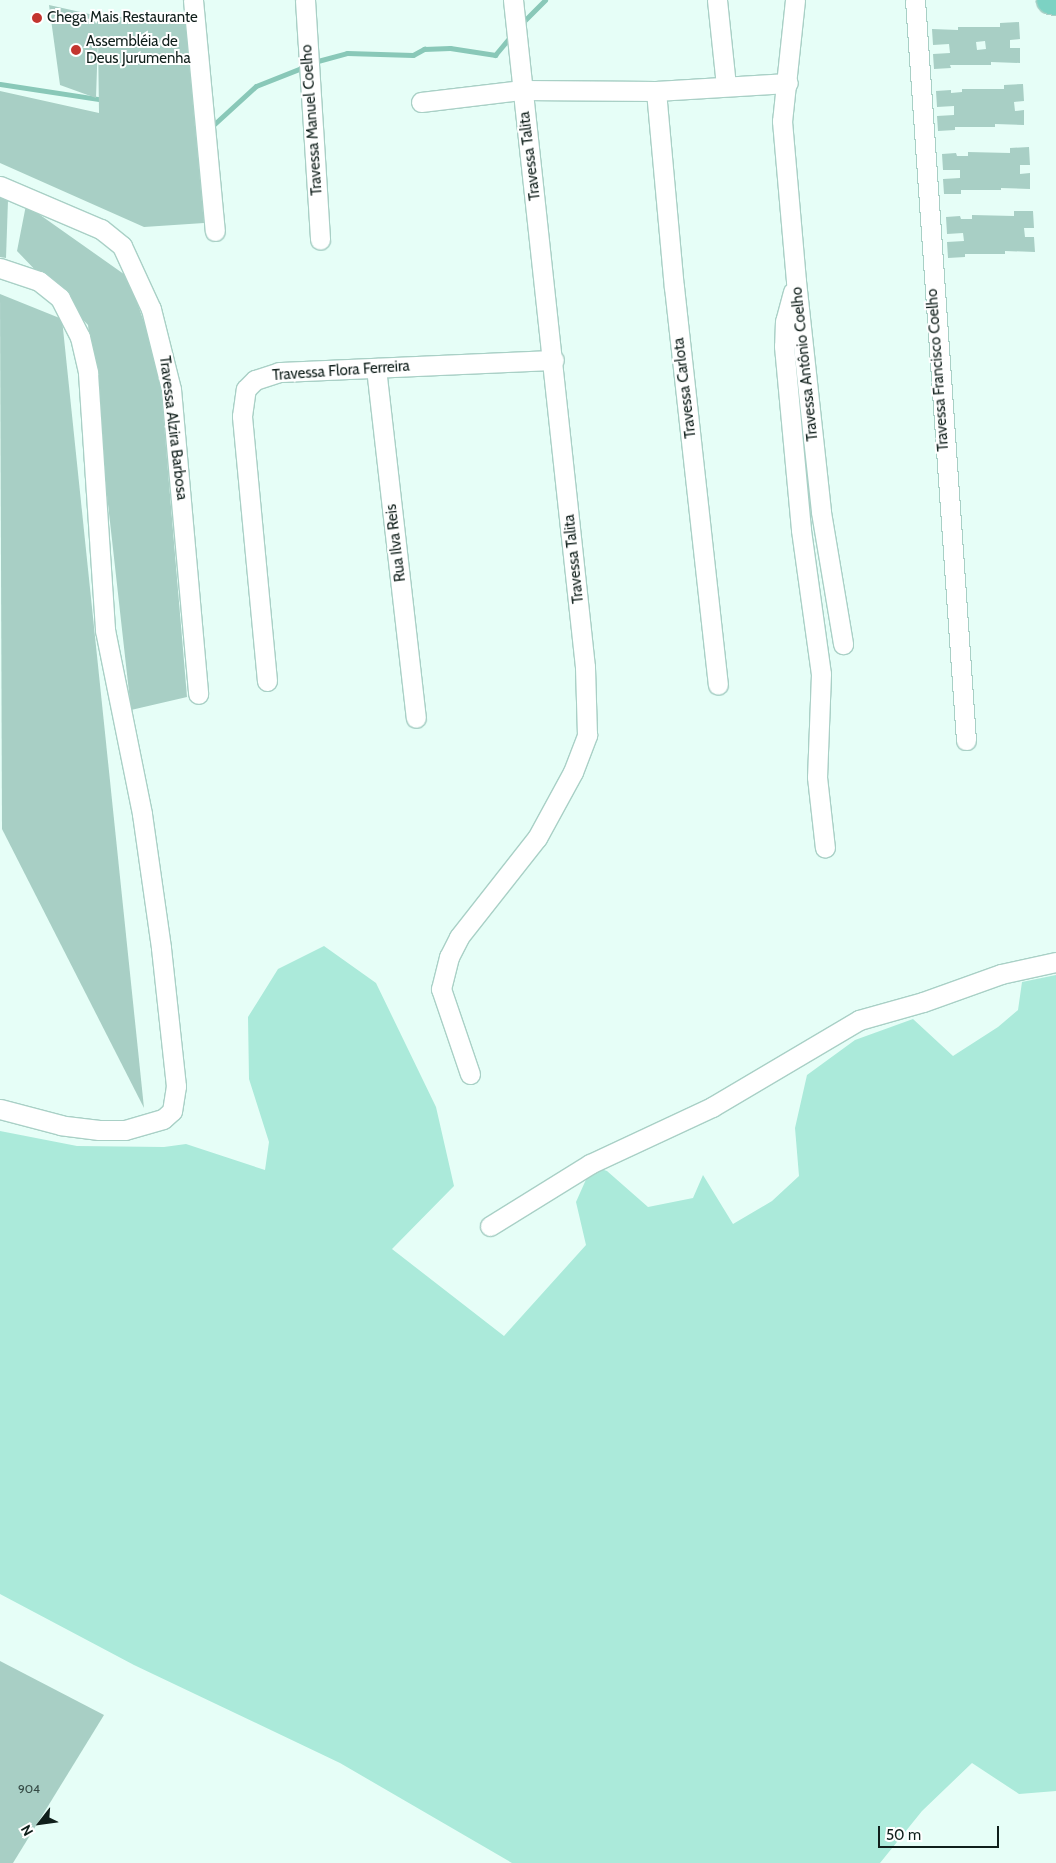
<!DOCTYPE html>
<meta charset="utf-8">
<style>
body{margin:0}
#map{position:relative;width:1056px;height:1863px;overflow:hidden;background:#e6fef7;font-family:Cabin,sans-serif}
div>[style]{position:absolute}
.green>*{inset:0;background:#abeada}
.stream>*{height:5px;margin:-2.5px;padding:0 2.5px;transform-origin:2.5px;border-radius:2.5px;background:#89c8b8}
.building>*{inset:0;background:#a8cfc5}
.roads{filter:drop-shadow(1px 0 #a9d0c6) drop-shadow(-1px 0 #a9d0c6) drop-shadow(0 1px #a9d0c6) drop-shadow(0 -1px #a9d0c6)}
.street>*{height:19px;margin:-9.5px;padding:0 9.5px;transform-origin:9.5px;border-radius:9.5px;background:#fff}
.primary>*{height:28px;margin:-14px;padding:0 14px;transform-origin:14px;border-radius:14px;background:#7cd2c3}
.dots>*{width:14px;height:14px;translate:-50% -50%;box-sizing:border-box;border:2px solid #fff;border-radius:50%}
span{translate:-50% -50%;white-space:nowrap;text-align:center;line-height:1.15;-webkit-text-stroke:4px #fff;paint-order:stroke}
.number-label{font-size:12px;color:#364b46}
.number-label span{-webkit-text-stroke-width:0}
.poi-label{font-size:15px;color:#101f1b}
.left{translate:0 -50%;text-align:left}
.street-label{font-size:15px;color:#101f1b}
.north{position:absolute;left:15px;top:1798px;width:50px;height:50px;-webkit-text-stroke:4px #fff;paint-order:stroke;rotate:240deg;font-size:14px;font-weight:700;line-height:20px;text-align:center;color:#101f1b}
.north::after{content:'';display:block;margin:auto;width:18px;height:22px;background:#101f1b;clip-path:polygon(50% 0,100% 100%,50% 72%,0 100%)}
.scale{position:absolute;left:878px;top:1826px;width:121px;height:22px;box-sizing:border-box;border:2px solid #101f1b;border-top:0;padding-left:6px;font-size:15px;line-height:18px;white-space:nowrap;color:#101f1b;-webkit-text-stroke:4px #fff;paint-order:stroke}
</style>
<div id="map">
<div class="green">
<div style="clip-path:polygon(324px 946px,376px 983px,436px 1107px,454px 1186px,392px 1249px,504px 1336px,586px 1245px,576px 1202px,592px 1166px,607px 1171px,648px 1207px,693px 1198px,703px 1175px,733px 1224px,772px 1201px,799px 1176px,795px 1128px,807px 1075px,855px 1040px,913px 1019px,953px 1056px,998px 1027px,1018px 1010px,1022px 982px,1056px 975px,1056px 1791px,1019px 1794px,972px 1763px,922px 1811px,880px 1863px,512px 1863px,340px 1763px,134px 1665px,0 1594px,0 1131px,77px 1146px,164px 1147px,186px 1144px,265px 1170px,269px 1142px,249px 1079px,248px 1017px,278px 969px)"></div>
</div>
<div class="stream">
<div style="left:521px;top:24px;width:34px;rotate:-45deg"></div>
<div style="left:314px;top:62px;width:34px;rotate:-15deg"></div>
<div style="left:347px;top:53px;width:66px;rotate:1.7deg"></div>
<div style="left:413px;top:55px;width:13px;rotate:-29deg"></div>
<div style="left:424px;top:49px;width:26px;rotate:-2deg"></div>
<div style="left:450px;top:48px;width:46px;rotate:8.8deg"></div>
<div style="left:495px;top:55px;width:26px;rotate:-50deg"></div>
<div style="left:0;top:84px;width:105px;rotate:8.7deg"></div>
<div style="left:210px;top:128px;width:62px;rotate:-42.4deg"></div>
<div style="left:256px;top:86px;width:52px;rotate:-21.6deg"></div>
</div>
<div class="building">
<div style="clip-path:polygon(49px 5px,98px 16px,185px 20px,204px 223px,144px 227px,0 163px,0 91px,99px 113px,98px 38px,96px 98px,60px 85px)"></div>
<div style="clip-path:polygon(evenodd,1019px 22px,1020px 39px,1010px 40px,1010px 48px,1020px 48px,1020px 63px,991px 62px,991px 65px,950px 65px,951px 68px,934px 69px,933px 54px,950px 53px,949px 44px,933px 45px,932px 29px,958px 30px,958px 27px,1000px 27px,1000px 23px,1019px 22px,985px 41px,986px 49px,977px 50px,976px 42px,985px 41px)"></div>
<div style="clip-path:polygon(1023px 84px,1024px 101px,1014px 102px,1015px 111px,1024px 110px,1024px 125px,995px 124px,995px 127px,955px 127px,955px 130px,938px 131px,937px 116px,954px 115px,954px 106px,937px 107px,936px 91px,951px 90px,951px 93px,962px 92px,962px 89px,1004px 89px,1004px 85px)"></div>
<div style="clip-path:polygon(1029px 147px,1030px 165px,1020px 165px,1020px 174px,1030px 173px,1030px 189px,1001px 188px,1001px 190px,961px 190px,961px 194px,944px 194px,943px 179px,960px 178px,960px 170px,943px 170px,942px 154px,956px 153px,957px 156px,968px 156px,968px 152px,1010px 153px,1010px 148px)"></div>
<div style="clip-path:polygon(0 196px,8px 200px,6px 258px,0 257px)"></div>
<div style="clip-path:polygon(26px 205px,128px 277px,159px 364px,187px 697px,131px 710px,88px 325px,17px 251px)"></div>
<div style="clip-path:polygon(1014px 211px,1033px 211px,1034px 228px,1024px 228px,1025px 237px,1034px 237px,1035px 252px,1005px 251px,1005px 254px,965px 254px,965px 257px,948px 258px,947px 242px,964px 241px,963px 233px,947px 234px,946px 217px,960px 216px,961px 219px,972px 219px,972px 215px,1014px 216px)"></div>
<div style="clip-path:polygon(0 294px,62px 319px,144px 1108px,2px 829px)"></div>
<div style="clip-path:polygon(0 1661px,104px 1715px,13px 1863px,0 1863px)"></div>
</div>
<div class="roads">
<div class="street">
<div style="left:193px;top:0;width:232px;rotate:84.6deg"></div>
<div style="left:305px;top:0;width:240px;rotate:86.4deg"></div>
<div style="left:717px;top:0;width:86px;rotate:84deg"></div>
<div style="left:795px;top:0;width:122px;rotate:96.1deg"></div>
<div style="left:782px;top:121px;width:161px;rotate:85deg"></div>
<div style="left:796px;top:281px;width:232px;rotate:83.8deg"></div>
<div style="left:821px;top:512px;width:134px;rotate:80.5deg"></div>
<div style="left:915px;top:0;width:742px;rotate:86.06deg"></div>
<div style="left:656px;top:91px;width:197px;rotate:84.8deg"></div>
<div style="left:674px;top:287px;width:400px;rotate:83.7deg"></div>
<div style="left:421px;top:102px;width:102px;rotate:-6.8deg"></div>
<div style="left:522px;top:90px;width:134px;rotate:0.4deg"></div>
<div style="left:656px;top:91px;width:132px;rotate:-3.5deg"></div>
<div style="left:0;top:186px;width:110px;rotate:23.1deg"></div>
<div style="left:101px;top:229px;width:27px;rotate:39deg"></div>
<div style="left:122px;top:246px;width:69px;rotate:65.3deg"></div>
<div style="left:151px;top:309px;width:82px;rotate:76deg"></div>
<div style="left:171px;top:389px;width:306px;rotate:84.9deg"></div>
<div style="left:0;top:268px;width:41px;rotate:18.4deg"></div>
<div style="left:39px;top:281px;width:27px;rotate:39deg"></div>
<div style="left:60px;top:298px;width:44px;rotate:62.9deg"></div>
<div style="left:80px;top:337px;width:37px;rotate:77deg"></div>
<div style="left:88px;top:373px;width:258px;rotate:86.2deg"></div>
<div style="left:105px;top:630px;width:188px;rotate:78.6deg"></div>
<div style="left:142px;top:814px;width:135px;rotate:81.9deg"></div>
<div style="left:161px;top:948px;width:139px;rotate:83.8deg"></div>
<div style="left:176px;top:1086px;width:25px;rotate:99deg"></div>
<div style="left:172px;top:1111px;width:12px;rotate:138deg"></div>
<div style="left:163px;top:1119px;width:40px;rotate:164deg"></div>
<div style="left:125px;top:1130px;width:26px;rotate:180deg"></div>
<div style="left:99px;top:1130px;width:38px;rotate:-173deg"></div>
<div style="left:61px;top:1125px;width:63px;rotate:-165.3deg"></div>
<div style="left:793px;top:292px;width:30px;rotate:105deg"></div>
<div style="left:785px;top:321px;width:25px;rotate:92deg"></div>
<div style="left:784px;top:346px;width:185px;rotate:84.7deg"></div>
<div style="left:801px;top:530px;width:145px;rotate:82.1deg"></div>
<div style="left:821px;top:674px;width:103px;rotate:92.2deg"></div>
<div style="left:817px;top:777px;width:71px;rotate:83.6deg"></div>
<div style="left:376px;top:368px;width:352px;rotate:83.5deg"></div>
<div style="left:267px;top:681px;width:266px;rotate:-95.4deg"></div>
<div style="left:242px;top:416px;width:27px;rotate:-82deg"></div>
<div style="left:246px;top:389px;width:13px;rotate:-45deg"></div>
<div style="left:255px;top:380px;width:25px;rotate:-18deg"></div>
<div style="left:279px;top:372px;width:275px;rotate:-2.5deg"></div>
<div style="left:470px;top:1074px;width:90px;rotate:-108.8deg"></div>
<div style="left:441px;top:989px;width:33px;rotate:-76deg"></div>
<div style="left:449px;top:957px;width:22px;rotate:-63deg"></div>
<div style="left:459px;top:937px;width:126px;rotate:-51.8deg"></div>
<div style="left:537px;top:838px;width:75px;rotate:-61.4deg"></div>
<div style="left:573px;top:772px;width:40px;rotate:-69deg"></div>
<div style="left:587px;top:735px;width:68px;rotate:-91.7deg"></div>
<div style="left:585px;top:667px;width:671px;rotate:-96.16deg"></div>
<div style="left:490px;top:1226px;width:118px;rotate:-31.8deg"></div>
<div style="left:590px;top:1164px;width:135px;rotate:-25deg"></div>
<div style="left:712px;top:1107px;width:171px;rotate:-30.6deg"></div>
<div style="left:859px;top:1020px;width:66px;rotate:-15.7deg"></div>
<div style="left:923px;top:1002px;width:83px;rotate:-19.7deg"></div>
<div style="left:1001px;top:974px;width:56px;rotate:-12.3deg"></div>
</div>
<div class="primary">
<div style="left:1051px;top:0;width:5px;rotate:11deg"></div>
</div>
</div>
<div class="dots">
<div style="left:37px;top:18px;background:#c3352f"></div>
<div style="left:76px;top:50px;background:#c3352f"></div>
</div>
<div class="number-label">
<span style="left:29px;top:1789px">904</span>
</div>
<div class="poi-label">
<span class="left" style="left:47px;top:18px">Chega Mais Restaurante</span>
<span class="left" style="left:86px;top:50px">Assembléia de<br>Deus Jurumenha</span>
</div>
<div class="street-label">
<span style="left:312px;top:120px;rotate:-94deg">Travessa Manuel Coelho</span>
<span style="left:530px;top:156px;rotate:-97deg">Travessa Talita</span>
<span style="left:805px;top:364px;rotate:-96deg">Travessa Antônio Coelho</span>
<span style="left:938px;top:370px;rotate:-94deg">Travessa Francisco Coelho</span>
<span style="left:341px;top:371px;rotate:-4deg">Travessa Flora Ferreira</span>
<span style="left:685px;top:388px;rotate:-97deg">Travessa Carlota</span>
<span style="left:173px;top:428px;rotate:83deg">Travessa Alzira Barbosa</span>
<span style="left:396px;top:543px;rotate:-97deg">Rua Ilva Reis</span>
<span style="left:574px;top:559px;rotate:-96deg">Travessa Talita</span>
</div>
<div class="north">N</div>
<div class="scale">50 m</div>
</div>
